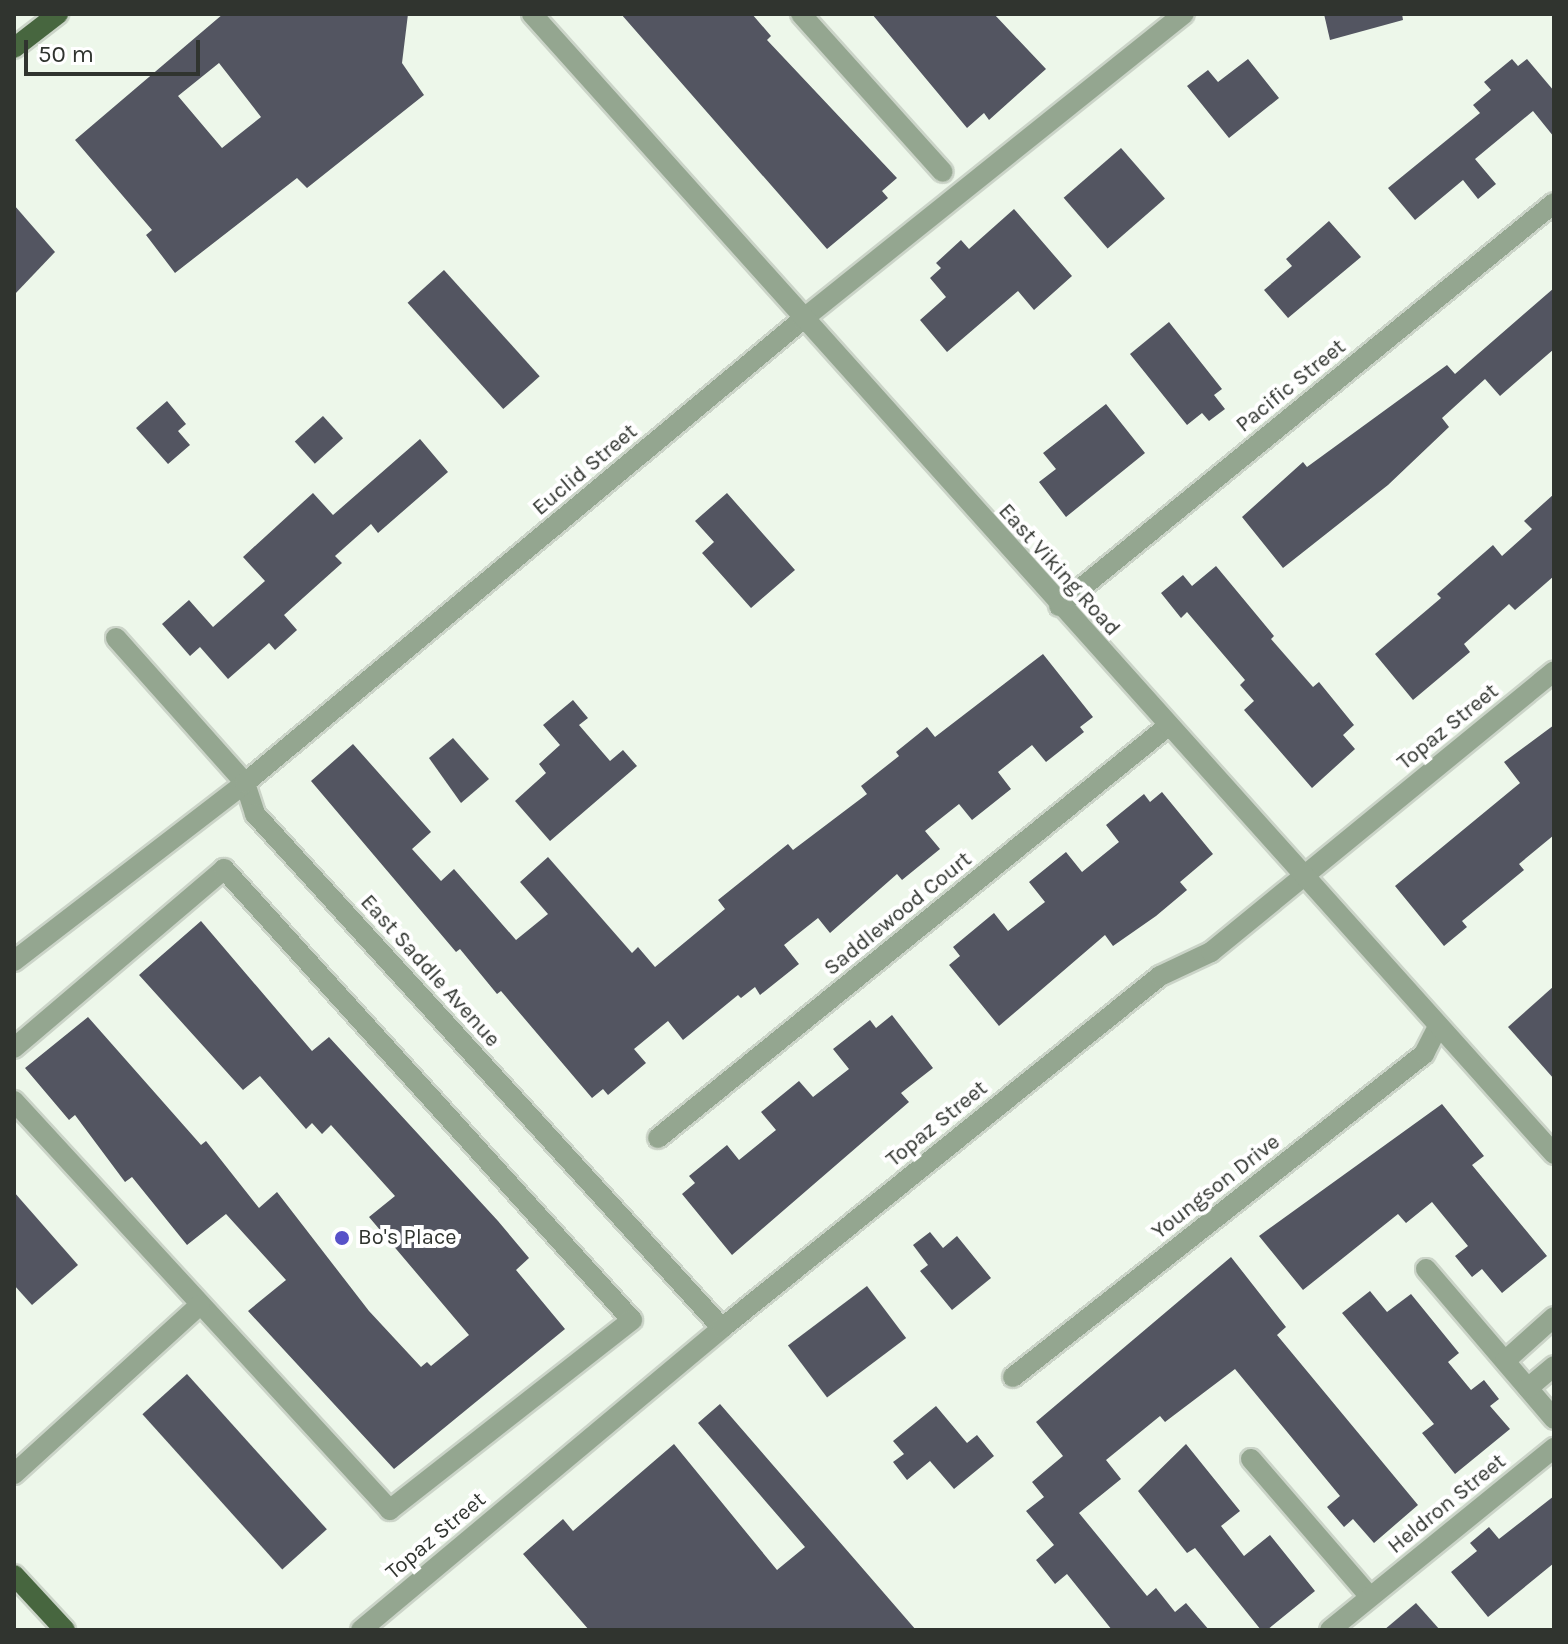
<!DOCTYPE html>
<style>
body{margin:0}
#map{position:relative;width:1568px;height:1644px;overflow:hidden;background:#edf7ea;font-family:Karla,sans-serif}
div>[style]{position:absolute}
.building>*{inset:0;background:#535561;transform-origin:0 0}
.roads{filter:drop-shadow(2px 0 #cbd4c8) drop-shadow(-2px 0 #cbd4c8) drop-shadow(0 2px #cbd4c8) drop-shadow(0 -2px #cbd4c8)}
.minor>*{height:20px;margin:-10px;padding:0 10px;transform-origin:10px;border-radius:10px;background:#94a690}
.tertiary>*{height:20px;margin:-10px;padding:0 10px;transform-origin:10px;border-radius:10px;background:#94a690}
.primary>*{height:20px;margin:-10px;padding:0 10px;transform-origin:10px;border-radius:10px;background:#47663f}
.dots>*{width:22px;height:22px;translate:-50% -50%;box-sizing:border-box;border:4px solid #fff;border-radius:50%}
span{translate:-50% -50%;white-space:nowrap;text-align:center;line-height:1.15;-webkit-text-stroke:8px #fff;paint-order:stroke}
.street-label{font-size:22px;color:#30342f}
.poi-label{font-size:22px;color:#30342f}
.left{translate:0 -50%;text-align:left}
.frame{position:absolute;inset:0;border:16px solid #30342f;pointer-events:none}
.scale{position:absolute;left:24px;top:40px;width:176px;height:36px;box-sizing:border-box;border:4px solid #30342f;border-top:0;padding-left:10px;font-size:24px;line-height:28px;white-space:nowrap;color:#30342f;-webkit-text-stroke:6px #fff;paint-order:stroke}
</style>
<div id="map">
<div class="building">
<div style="clip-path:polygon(evenodd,223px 14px,408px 14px,402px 63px,424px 95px,307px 188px,297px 178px,175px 273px,146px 235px,152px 230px,75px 140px,223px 14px,219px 63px,261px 117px,222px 148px,178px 96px,219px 63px)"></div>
<div style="clip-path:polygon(621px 14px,752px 14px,771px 36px,767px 40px,897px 178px,882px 191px,888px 198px,827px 249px)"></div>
<div style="clip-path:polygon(872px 14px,994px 14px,1046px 69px,989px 120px,984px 113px,967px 128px)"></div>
<div style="clip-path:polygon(1324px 14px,1402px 14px,1403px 20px,1330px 40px)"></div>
<div style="clip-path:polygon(1248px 59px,1279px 98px,1229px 138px,1187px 86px,1208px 70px,1218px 82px)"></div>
<div style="clip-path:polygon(1512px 59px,1518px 66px,1527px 59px,1554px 91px,1554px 137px,1533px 111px,1475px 159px,1496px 184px,1478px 199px,1463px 180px,1415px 220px,1388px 188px,1480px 113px,1473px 105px,1491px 90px,1484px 82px)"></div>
<div style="left:1121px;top:148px;width:67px;height:76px;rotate:49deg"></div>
<div style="clip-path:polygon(14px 205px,55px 252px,14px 295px)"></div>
<div style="clip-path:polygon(1014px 209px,1072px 276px,1034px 310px,1018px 291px,947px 352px,920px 320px,946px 297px,930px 278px,941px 268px,936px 263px,961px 240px,969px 249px)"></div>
<div style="clip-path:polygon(1329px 221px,1361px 257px,1288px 318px,1264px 290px,1292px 266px,1286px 259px)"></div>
<div style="left:444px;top:270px;width:143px;height:49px;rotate:48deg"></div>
<div style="clip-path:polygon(1554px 288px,1554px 349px,1500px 396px,1485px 379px,1442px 418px,1449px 427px,1388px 485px,1283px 568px,1242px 517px,1303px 462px,1307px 467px,1447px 365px,1455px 374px)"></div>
<div style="clip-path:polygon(1169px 322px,1222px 389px,1214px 395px,1225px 409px,1209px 421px,1202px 413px,1187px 425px,1130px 354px)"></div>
<div style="clip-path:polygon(167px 401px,186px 424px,178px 431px,190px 445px,168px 464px,136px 428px)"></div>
<div style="clip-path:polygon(1106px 404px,1145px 453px,1066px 517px,1039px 482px,1056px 469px,1043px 453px)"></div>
<div style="left:323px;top:416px;width:30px;height:38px;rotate:48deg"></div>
<div style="clip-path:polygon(420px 439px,448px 472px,378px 533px,371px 524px,335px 556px,342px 563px,284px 615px,297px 630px,275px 650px,269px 643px,228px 679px,200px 647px,190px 656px,162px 624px,189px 600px,213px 627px,265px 581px,243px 557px,313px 493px,333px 515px)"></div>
<div style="clip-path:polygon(727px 493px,795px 570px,751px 608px,702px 553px,714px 542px,695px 521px)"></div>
<div style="clip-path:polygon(1554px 494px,1554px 576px,1515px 610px,1509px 604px,1464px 644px,1470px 652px,1413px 700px,1375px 654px,1441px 598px,1437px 594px,1493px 545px,1502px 556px,1532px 529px,1524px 521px)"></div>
<div style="clip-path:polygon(1216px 566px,1274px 636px,1271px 639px,1313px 687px,1319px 682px,1354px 725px,1343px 735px,1355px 749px,1312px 788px,1244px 710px,1254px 701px,1240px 685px,1245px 680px,1187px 612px,1181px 618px,1161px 593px,1183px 575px,1192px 586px)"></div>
<div style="clip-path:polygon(1043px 654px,1093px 717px,1080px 727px,1084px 732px,1046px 762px,1032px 745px,998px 772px,1011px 789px,972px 820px,959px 804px,925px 831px,940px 849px,902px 880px,897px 874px,830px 933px,818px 918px,784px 945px,799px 964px,760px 995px,755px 987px,741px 998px,738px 995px,683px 1040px,668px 1021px,634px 1049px,646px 1063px,608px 1095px,603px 1089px,592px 1098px,501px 991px,497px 994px,460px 949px,456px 952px,311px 781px,353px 744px,431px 832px,412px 849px,441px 881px,454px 869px,516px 940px,548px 914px,520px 882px,548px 857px,632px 953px,638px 947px,655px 967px,725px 909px,718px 900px,788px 844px,793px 850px,867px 794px,861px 786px,899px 756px,896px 752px,927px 727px,935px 737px)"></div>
<div style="clip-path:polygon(573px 700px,588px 718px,579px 725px,610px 761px,623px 750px,637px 766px,550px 841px,515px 801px,546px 773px,539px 764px,560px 745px,543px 725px)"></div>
<div style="clip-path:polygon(1554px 725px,1554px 835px,1519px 864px,1524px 870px,1462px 921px,1467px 927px,1444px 946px,1395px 886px,1520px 783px,1504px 762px)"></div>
<div style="clip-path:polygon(453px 738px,489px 779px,461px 803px,429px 758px)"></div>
<div style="clip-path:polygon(1162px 792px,1213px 854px,1180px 882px,1187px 890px,1156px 916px,1113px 946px,1105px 935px,999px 1026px,949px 965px,960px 956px,953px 947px,994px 913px,1008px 931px,1045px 902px,1029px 882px,1066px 852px,1082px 872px,1119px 842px,1106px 825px,1144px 794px,1150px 802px)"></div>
<div style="clip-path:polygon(201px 921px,312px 1051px,329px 1037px,498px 1221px,529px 1258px,516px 1270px,565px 1329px,394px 1469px,248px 1311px,286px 1280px,226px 1214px,187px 1245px,132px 1177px,125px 1182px,75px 1115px,69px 1120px,25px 1068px,88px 1017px,201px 1145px,206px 1141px,259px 1208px,277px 1192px,369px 1311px,421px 1367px,427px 1362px,431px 1366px,469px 1335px,369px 1217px,395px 1196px,331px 1125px,322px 1134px,312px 1123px,306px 1129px,260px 1076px,243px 1090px,139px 975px)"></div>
<div style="clip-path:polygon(1554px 986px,1554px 1079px,1508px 1027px)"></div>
<div style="clip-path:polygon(892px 1015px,933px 1068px,901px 1093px,909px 1102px,732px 1255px,682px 1194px,695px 1183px,689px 1176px,727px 1145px,739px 1160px,776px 1130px,761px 1112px,799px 1081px,813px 1097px,849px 1069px,833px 1049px,870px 1020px,876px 1028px)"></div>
<div style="clip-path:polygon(1442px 1104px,1484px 1156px,1472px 1165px,1547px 1256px,1502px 1293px,1482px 1269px,1472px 1277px,1455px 1256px,1468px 1246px,1432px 1202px,1406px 1223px,1398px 1214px,1303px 1290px,1259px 1236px)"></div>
<div style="clip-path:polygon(14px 1192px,78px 1265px,32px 1305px,14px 1285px)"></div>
<div style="clip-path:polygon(930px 1232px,943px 1248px,957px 1236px,991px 1278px,952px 1310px,920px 1271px,928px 1265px,913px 1245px)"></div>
<div style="clip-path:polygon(1231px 1257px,1286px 1327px,1277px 1335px,1418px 1505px,1374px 1543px,1353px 1519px,1344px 1527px,1327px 1507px,1340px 1496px,1235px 1369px,1165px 1422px,1160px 1416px,1106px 1460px,1121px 1479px,1079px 1513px,1147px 1596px,1156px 1588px,1175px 1612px,1186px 1603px,1209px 1630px,1112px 1630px,1067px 1574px,1055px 1584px,1036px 1560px,1054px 1545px,1026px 1511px,1044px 1497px,1032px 1482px,1063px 1456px,1036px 1422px)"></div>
<div style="left:867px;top:1286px;width:65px;height:99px;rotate:53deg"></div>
<div style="clip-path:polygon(1370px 1291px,1387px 1312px,1411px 1294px,1459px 1353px,1448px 1362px,1471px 1390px,1484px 1380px,1499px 1399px,1490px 1406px,1510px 1429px,1455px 1474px,1422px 1433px,1434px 1424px,1342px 1313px)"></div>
<div style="left:187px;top:1374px;width:209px;height:60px;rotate:48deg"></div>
<div style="clip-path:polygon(720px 1404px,916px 1630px,589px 1630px,523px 1554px,563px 1519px,573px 1531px,674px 1444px,777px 1570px,805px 1547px,698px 1423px)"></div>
<div style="clip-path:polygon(936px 1406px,967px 1443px,977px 1435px,994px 1456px,954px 1489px,930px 1461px,907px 1480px,893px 1462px,904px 1454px,893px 1441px)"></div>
<div style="clip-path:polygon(1186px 1444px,1240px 1511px,1221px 1526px,1244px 1556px,1270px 1535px,1315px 1591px,1267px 1630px,1261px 1630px,1195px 1548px,1187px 1553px,1138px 1491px)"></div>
<div style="clip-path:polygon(1554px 1496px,1554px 1563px,1488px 1617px,1451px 1572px,1477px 1551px,1470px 1543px,1489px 1527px,1499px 1539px)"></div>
<div style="clip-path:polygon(1416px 1603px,1440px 1630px,1384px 1630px)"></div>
</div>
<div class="roads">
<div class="minor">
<div style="left:801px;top:14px;width:212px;rotate:48.1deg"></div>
<div style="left:1059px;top:606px;width:638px;rotate:-39.15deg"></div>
<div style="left:116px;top:638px;width:194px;rotate:48.3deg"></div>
<div style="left:245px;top:783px;width:33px;rotate:72deg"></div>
<div style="left:255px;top:814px;width:694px;rotate:47.74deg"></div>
<div style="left:14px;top:961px;width:292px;rotate:-37.6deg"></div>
<div style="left:245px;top:783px;width:726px;rotate:-39.74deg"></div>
<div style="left:803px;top:319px;width:488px;rotate:-38.7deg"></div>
<div style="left:14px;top:1048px;width:276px;rotate:-40.4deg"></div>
<div style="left:224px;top:869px;width:608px;rotate:47.87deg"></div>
<div style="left:632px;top:1320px;width:308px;rotate:141.9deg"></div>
<div style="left:390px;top:1510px;width:556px;rotate:-132.59deg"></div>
<div style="left:658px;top:1138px;width:654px;rotate:-38.92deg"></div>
<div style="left:1426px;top:1269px;width:197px;rotate:49.5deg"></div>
<div style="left:1505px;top:1361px;width:66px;rotate:-41.9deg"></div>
<div style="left:1013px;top:1377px;width:523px;rotate:-38.16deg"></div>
<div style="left:1424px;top:1054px;width:31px;rotate:-63deg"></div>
<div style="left:1528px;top:1388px;width:34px;rotate:-40deg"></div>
<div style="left:1251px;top:1459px;width:182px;rotate:49.2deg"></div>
<div style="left:14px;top:1474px;width:251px;rotate:-42.3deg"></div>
<div style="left:361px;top:1630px;width:471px;rotate:-39.9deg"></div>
<div style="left:722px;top:1328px;width:562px;rotate:-38.79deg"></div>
<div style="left:1160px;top:976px;width:56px;rotate:-25.2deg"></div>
<div style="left:1211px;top:952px;width:443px;rotate:-39.3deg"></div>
<div style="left:1330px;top:1630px;width:289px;rotate:-39.1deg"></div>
</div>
<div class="tertiary">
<div style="left:532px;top:14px;width:1531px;rotate:48.12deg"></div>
</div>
<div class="primary">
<div style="left:14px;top:48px;width:56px;rotate:-37.7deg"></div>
<div style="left:14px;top:1575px;width:75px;rotate:47.2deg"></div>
</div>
</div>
<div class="dots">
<div style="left:342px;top:1238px;background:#5751c8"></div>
</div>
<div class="street-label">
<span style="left:1291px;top:386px;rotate:-39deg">Pacific Street</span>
<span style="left:585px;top:470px;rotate:-40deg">Euclid Street</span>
<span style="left:1059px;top:570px;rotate:48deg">East Viking Road</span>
<span style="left:1448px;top:727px;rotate:-39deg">Topaz Street</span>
<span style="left:898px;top:914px;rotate:-39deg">Saddlewood Court</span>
<span style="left:430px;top:971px;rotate:48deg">East Saddle Avenue</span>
<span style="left:937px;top:1124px;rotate:-39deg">Topaz Street</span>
<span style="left:1216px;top:1187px;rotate:-38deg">Youngson Drive</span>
<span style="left:1447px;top:1504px;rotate:-39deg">Heldron Street</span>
<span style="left:436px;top:1536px;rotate:-40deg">Topaz Street</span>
</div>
<div class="poi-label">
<span class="left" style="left:358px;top:1238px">Bo's Place</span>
</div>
<div class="frame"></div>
<div class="scale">50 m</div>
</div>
